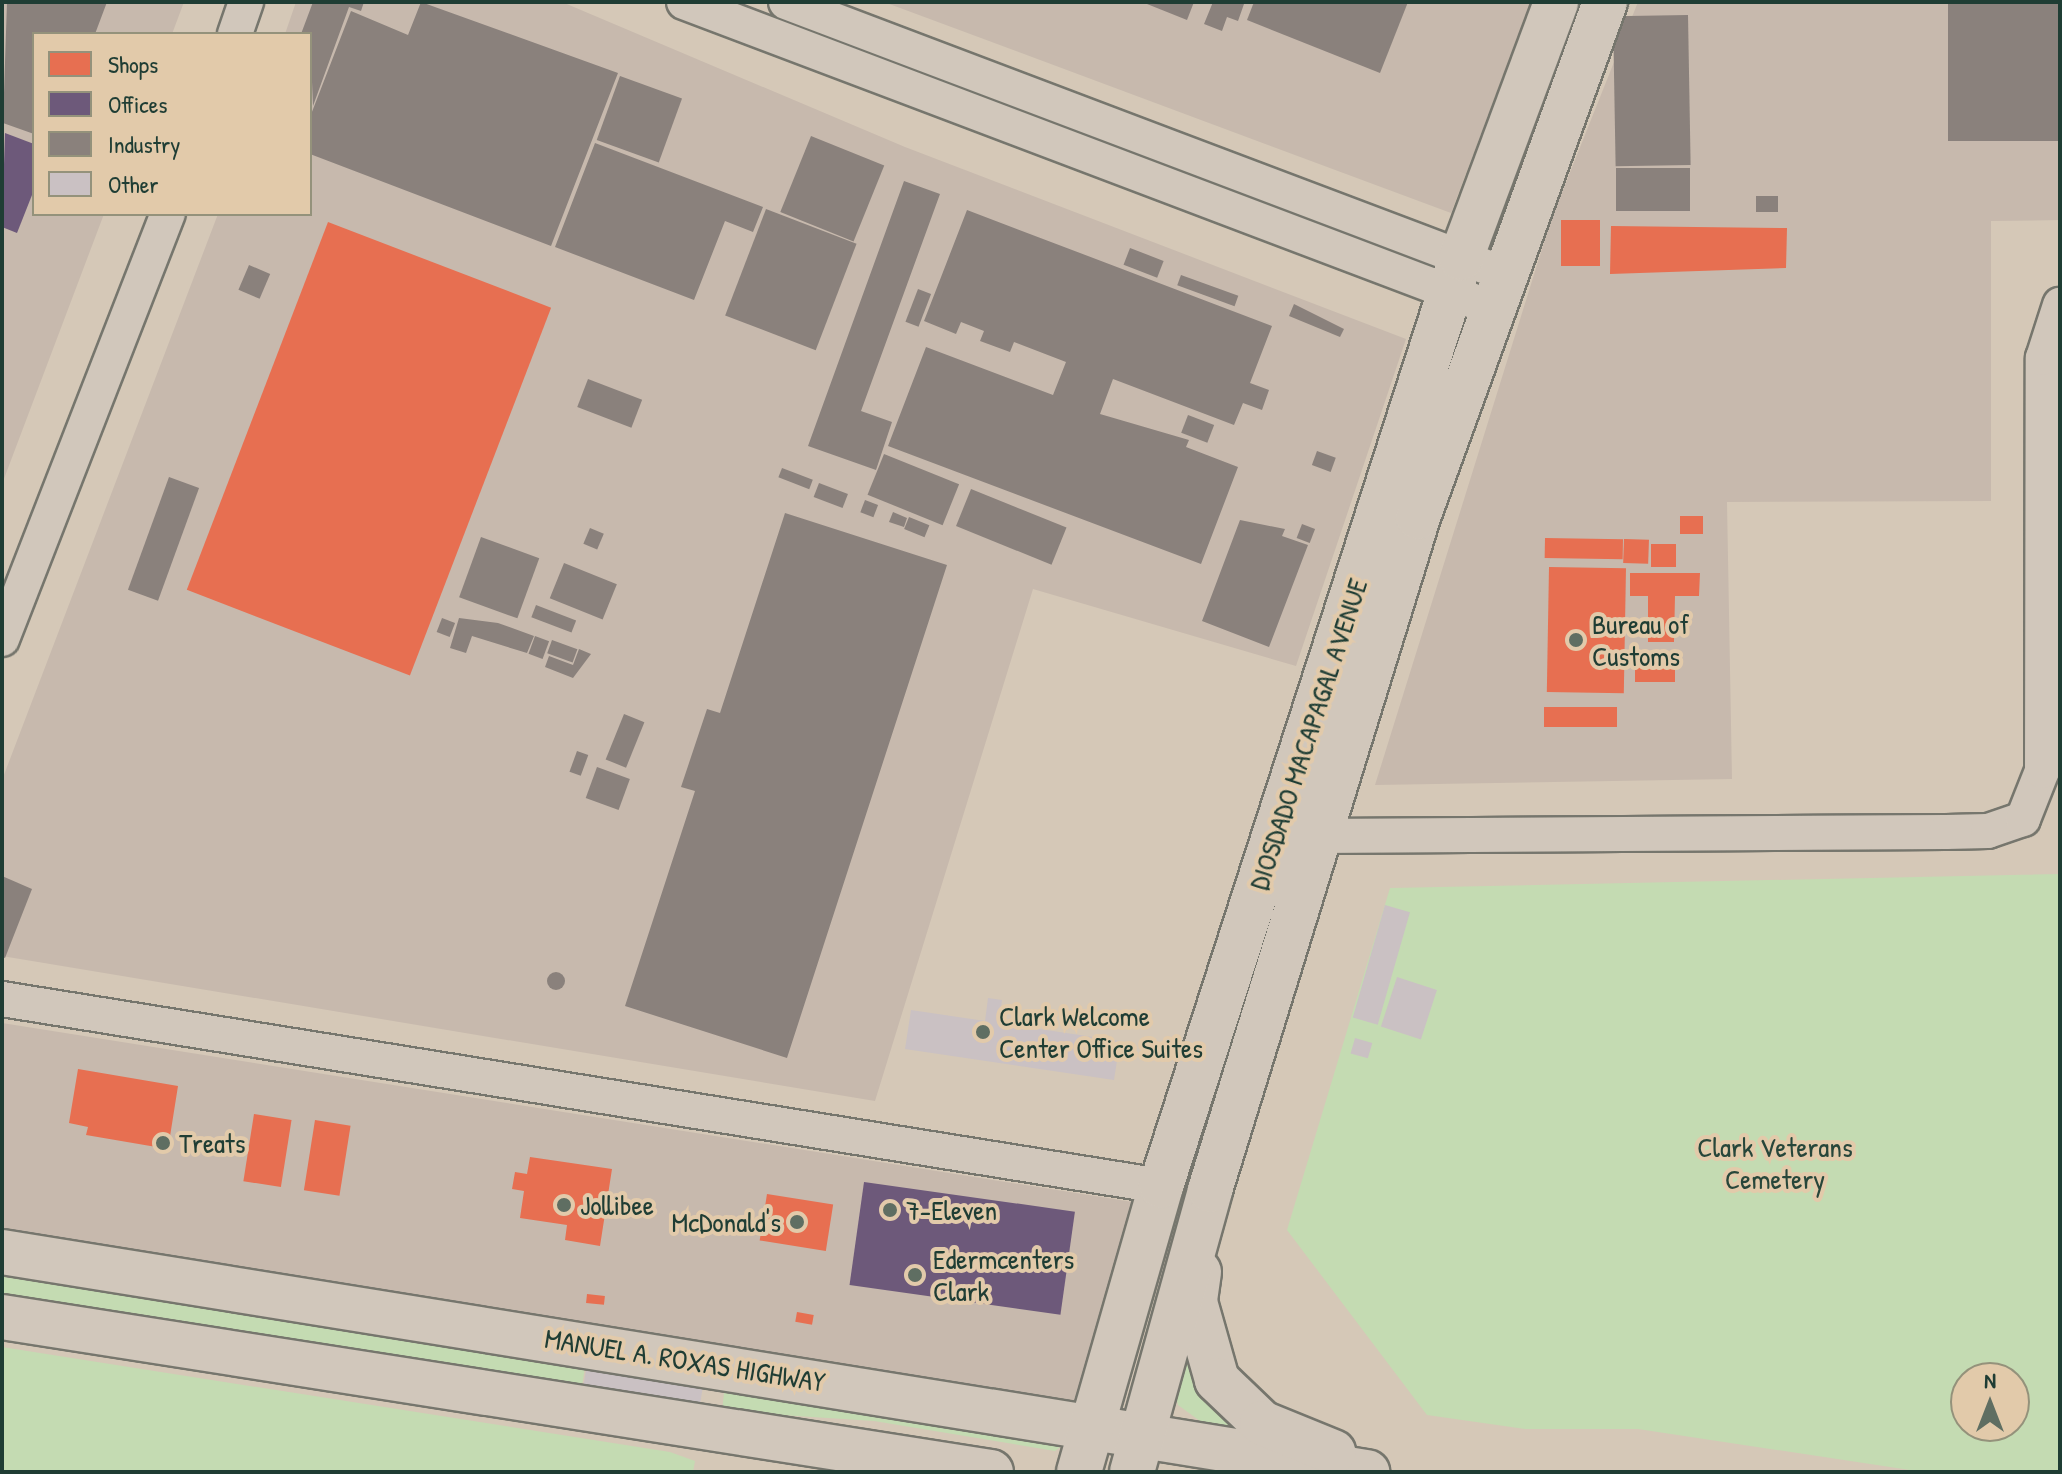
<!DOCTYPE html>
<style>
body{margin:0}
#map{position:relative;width:2062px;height:1474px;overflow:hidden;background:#d5c8b7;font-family:"Patrick Hand",sans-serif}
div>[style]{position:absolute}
.built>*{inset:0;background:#c7b9ad;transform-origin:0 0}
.green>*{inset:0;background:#c4dbb2;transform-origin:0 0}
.shops>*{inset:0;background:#e76f51;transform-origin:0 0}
.offices>*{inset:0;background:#6d597a;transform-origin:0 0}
.industry>*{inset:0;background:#8a817c;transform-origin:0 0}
.round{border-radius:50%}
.building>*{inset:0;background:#cac1c3;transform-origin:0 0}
.roads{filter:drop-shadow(2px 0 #76766d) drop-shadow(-2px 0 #76766d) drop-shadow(0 2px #76766d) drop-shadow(0 -2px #76766d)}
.minor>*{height:34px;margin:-17px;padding:0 17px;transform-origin:17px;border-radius:17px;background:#d1c7bb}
.major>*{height:44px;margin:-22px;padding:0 22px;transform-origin:22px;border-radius:22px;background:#d1c7bb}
.dots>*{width:22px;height:22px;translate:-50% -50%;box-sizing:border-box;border:4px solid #e2caaa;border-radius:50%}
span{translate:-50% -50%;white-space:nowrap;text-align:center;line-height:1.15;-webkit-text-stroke:8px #e2caaa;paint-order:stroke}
.poi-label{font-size:28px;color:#1f3d34}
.left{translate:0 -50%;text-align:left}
.right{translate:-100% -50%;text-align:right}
.street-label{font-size:28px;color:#1f3d34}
.park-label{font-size:28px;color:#27463a}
.frame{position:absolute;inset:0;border:4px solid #1f3d34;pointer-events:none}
.legend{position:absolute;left:32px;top:32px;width:280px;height:184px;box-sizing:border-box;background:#e2caaa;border:2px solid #94927b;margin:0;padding:10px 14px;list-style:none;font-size:24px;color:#1f3d34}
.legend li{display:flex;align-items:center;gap:16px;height:40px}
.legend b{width:40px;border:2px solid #94927b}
.north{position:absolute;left:1950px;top:1362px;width:80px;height:80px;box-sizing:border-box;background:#e2caaa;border:2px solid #94927b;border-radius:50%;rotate:0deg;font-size:22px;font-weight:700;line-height:32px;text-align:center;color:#1f3d34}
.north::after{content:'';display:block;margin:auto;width:28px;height:36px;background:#5f6e62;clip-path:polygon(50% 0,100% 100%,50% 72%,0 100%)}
</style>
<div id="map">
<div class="built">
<div style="clip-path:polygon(2px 2px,184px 2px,172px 34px,34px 34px,34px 214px,104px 214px,2px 484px)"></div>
<div style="clip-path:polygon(296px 2px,562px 2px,905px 147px,1406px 339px,1296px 666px,1033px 589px,875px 1101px,2px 956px,2px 780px,218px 214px,310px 214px,310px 34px,285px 34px)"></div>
<div style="clip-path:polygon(884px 2px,1531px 2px,1451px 213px)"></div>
<div style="clip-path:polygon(1638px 2px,2060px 2px,2060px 220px,1991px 221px,1991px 501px,1727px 502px,1732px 779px,1375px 785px,1551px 220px)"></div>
<div style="left:2px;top:1023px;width:1151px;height:207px;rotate:9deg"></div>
</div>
<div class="green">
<div style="clip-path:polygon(evenodd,2060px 874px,2060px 1472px,1923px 1472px,1638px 1429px,1525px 1429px,1427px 1415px,1287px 1230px,1390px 888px,2060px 874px,1966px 1378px,2014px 1378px,2014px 1426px,1966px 1426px,1966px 1378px)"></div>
<div style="left:2px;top:1270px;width:591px;height:23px;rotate:9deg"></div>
<div style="clip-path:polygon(1184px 1342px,1234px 1422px,1230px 1426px,1200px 1421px,1178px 1405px,1174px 1389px)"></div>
<div style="clip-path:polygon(2px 1347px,670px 1452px,695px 1461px,693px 1472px,2px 1472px)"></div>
<div style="clip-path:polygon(725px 1384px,1064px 1444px,1055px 1451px,874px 1421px,722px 1411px)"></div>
</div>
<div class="shops">
<div style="left:1561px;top:220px;width:39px;height:46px"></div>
<div style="left:328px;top:222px;width:239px;height:394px;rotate:21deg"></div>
<div style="clip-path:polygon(1611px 226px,1787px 228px,1786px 268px,1610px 274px)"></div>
<div style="left:1680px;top:516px;width:23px;height:18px"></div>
<div style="left:1545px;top:538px;width:78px;height:20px;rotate:1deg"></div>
<div style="left:1624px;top:539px;width:25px;height:24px;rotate:2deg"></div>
<div style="left:1651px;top:544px;width:25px;height:23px"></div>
<div style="left:1549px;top:567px;width:77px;height:125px;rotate:1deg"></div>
<div style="clip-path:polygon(1630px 573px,1700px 573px,1699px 596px,1675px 596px,1674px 642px,1648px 642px,1648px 596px,1630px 596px)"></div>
<div style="left:1635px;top:651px;width:40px;height:31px"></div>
<div style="left:1544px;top:707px;width:73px;height:20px"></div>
<div style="clip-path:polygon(78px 1069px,178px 1086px,168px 1149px,86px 1135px,88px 1127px,69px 1123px)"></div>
<div style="left:254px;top:1114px;width:38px;height:68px;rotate:9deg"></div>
<div style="left:315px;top:1120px;width:36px;height:71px;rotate:9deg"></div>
<div style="clip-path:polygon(530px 1157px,612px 1169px,600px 1246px,565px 1240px,567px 1225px,520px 1218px,524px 1191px,512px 1189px,515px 1172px,527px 1174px)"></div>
<div style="left:767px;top:1194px;width:67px;height:47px;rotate:9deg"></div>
<div style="left:587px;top:1294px;width:18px;height:9px;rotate:6deg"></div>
<div style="left:797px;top:1312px;width:17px;height:10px;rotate:10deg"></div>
</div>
<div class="offices">
<div style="clip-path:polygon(5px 133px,34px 144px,34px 190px,17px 233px,2px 227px)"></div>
<div style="left:864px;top:1182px;width:213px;height:104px;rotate:8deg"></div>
</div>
<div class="industry">
<div style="clip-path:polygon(7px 2px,107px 2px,95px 34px,34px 34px,34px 134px,3px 123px)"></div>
<div style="clip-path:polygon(313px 2px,364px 2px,361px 11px,349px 7px,313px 106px,310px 34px,301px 34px)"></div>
<div style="clip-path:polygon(421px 2px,618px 73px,551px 246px,310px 154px,310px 117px,351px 11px,408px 35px)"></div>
<div style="clip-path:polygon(1142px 2px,1194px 2px,1187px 20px)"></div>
<div style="clip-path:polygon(1213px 2px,1240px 2px,1244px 4px,1238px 21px,1227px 17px,1222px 31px,1204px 24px)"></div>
<div style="clip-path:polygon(1254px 2px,1408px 2px,1380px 73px,1247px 20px)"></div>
<div style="left:1948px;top:2px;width:112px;height:139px"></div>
<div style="left:1688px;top:15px;width:150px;height:75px;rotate:89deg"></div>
<div style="left:620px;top:76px;width:66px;height:68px;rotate:20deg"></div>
<div style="left:811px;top:136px;width:79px;height:82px;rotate:22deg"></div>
<div style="clip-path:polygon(595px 143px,763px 207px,753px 232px,725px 221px,694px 300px,555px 247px)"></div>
<div style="left:1690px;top:168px;width:43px;height:74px;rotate:90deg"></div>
<div style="clip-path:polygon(904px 181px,940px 194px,861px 411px,892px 422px,876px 470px,808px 446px)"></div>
<div style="left:1756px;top:196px;width:22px;height:16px"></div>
<div style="left:766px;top:209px;width:97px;height:114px;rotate:21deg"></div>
<div style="clip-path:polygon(967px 210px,1272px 326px,1250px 383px,1269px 390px,1262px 410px,1243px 403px,1234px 425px,1113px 379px,1100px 414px,1189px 440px,1186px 447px,1238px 467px,1201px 564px,888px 446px,926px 347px,1053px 395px,1066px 362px,1014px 342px,1010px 352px,980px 341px,984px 331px,961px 322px,956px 334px,924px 321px)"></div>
<div style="left:1130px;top:248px;width:36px;height:18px;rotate:21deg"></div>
<div style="left:249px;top:265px;width:23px;height:27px;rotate:23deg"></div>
<div style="left:1181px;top:275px;width:61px;height:11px;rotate:20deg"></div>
<div style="left:918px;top:289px;width:14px;height:35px;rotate:21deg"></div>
<div style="clip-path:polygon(1294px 304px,1344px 329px,1340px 337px,1289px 316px)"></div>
<div style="left:588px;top:379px;width:58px;height:30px;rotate:21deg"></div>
<div style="left:1188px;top:415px;width:28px;height:19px;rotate:21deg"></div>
<div style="left:1317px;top:451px;width:20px;height:15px;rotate:20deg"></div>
<div style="left:884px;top:454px;width:81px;height:44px;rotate:22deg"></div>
<div style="left:782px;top:468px;width:33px;height:10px;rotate:21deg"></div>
<div style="left:169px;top:477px;width:32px;height:120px;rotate:20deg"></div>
<div style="left:819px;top:483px;width:31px;height:15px;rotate:21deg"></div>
<div style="left:971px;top:489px;width:103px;height:40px;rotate:22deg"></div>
<div style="left:865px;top:500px;width:14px;height:13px;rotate:21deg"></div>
<div style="clip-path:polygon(893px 512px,907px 518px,904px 527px,889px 522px)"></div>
<div style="clip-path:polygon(785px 513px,947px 565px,787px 1058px,625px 1006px,695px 791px,681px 787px,707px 709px,720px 713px)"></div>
<div style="left:909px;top:517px;width:22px;height:13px;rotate:22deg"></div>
<div style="clip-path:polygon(1240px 520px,1285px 529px,1282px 536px,1308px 545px,1269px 647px,1202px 621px)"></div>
<div style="left:1302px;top:524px;width:14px;height:15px;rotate:21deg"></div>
<div style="left:590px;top:528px;width:15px;height:17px;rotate:23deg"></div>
<div style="left:481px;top:537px;width:62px;height:64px;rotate:20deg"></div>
<div style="left:564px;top:563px;width:57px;height:38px;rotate:22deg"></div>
<div style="left:536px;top:605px;width:43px;height:13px;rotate:21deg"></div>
<div style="left:442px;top:618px;width:14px;height:15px;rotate:21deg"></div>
<div style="clip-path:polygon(459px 618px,498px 623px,534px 636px,527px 653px,472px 636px,466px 653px,450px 648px)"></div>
<div style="left:535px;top:636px;width:15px;height:19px;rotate:20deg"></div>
<div style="left:552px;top:640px;width:27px;height:14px;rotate:20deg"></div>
<div style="clip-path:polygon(579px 649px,591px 654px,573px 678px,545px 667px,549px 656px,573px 665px)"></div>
<div style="left:624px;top:714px;width:22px;height:49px;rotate:22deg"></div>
<div style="left:577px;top:751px;width:12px;height:22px;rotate:20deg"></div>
<div style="left:597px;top:767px;width:35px;height:33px;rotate:20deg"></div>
<div style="clip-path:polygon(2px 876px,32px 889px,5px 958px,2px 957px)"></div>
<div class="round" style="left:547px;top:972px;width:18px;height:18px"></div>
</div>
<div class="building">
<div style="left:1385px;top:905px;width:26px;height:117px;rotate:16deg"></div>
<div style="left:1397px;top:977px;width:42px;height:52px;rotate:18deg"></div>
<div style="clip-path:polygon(988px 998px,1002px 1000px,999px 1023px,1120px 1041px,1114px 1080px,905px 1049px,911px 1010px,985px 1021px)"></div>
<div style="left:1355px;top:1038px;width:18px;height:16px;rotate:16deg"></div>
<div style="left:589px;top:1351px;width:118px;height:45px;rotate:9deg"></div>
</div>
<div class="roads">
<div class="minor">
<div style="left:684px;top:2px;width:844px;rotate:20.75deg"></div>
<div style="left:786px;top:2px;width:766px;rotate:20.73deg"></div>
<div style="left:235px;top:34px;width:34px;rotate:-71deg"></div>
<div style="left:2px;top:639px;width:456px;rotate:-68.7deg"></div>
<div style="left:1319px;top:836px;width:627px;rotate:-0.37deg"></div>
<div style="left:1946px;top:832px;width:42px;rotate:-1.4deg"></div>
<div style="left:1988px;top:831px;width:37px;rotate:-19deg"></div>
<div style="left:2023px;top:819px;width:52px;rotate:-68.4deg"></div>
<div style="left:2042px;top:771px;width:413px;rotate:-89.9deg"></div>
<div style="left:2043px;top:358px;width:56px;rotate:-72.2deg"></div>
<div style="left:2px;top:999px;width:1174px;rotate:9.17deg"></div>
</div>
<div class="major">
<div style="left:2px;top:1252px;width:1383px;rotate:9.16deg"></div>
<div style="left:1199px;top:1272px;width:30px;rotate:98deg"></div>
<div style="left:1195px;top:1302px;width:81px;rotate:74.2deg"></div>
<div style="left:1217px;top:1380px;width:62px;rotate:43.7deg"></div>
<div style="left:1262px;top:1423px;width:77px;rotate:22.2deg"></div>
<div style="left:2px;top:1317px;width:1001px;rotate:8.91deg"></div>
<div style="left:1079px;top:1472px;width:298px;rotate:-74deg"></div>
<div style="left:1161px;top:1186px;width:975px;rotate:-72.09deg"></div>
<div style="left:1461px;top:258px;width:273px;rotate:-69.6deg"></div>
<div style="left:1132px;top:1472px;width:293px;rotate:-74.5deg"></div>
<div style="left:1210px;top:1190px;width:704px;rotate:-72.83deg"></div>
<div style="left:1418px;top:517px;width:548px;rotate:-70.04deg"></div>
</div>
</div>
<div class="dots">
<div style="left:1576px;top:640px;background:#5f6e62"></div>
<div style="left:983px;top:1032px;background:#5f6e62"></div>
<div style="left:163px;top:1143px;background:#5f6e62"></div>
<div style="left:564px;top:1205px;background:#5f6e62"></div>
<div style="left:890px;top:1210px;background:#5f6e62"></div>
<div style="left:797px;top:1222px;background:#5f6e62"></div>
<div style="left:915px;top:1275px;background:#5f6e62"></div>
</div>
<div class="poi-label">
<span class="left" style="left:1592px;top:640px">Bureau of<br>Customs</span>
<span class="left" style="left:999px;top:1032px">Clark Welcome<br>Center Office Suites</span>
<span class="left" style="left:179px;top:1143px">Treats</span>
<span class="left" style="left:580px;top:1205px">Jollibee</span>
<span class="left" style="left:906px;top:1210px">7-Eleven</span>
<span class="right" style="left:781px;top:1222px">McDonald's</span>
<span class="left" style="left:933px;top:1275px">Edermcenters<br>Clark</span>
</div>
<div class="street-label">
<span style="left:1308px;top:734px;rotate:-72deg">DIOSDADO MACAPAGAL AVENUE</span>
<span style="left:685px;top:1360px;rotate:9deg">MANUEL A. ROXAS HIGHWAY</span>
</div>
<div class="park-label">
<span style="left:1775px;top:1163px">Clark Veterans<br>Cemetery</span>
</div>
<div class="frame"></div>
<ul class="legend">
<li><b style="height:22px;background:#e76f51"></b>Shops</li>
<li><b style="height:22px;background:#6d597a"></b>Offices</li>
<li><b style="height:22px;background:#8a817c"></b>Industry</li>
<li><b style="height:22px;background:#cac1c3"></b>Other</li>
</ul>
<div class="north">N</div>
</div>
